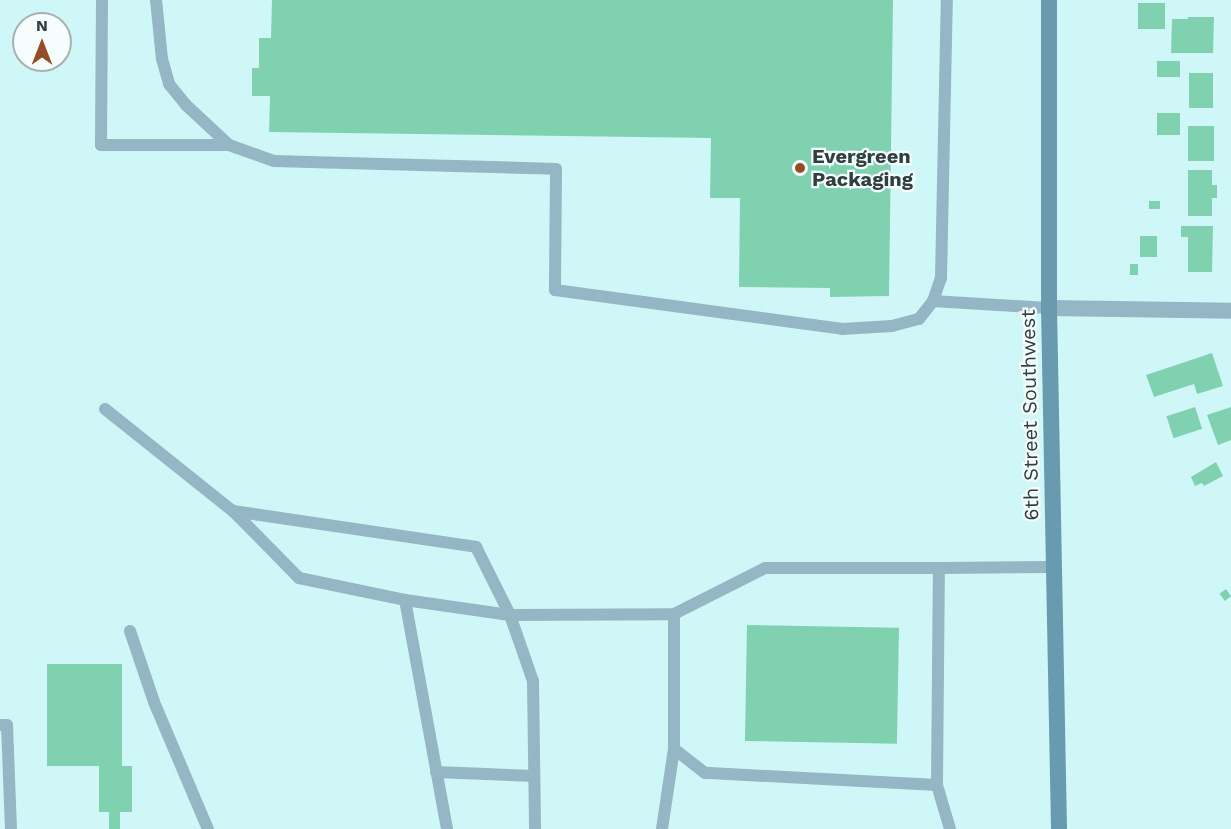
<!DOCTYPE html>
<style>
body{margin:0}
#map{position:relative;width:1231px;height:829px;overflow:hidden;background:#d0f7f7;font-family:"Work Sans",sans-serif}
div>[style]{position:absolute}
.building>*{inset:0;background:#80d1b0;transform-origin:0 0}
.service>*{height:12px;margin:-6px;padding:0 6px;transform-origin:6px;border-radius:6px;background:#95b6c5}
.minor>*{height:16px;margin:-8px;padding:0 8px;transform-origin:8px;border-radius:8px;background:#95b6c5}
.secondary>*{height:16px;margin:-8px;padding:0 8px;transform-origin:8px;border-radius:8px;background:#689ab0}
.dots>*{width:16px;height:16px;translate:-50% -50%;box-sizing:border-box;border:3px solid #f6fdfd;border-radius:50%}
span{translate:-50% -50%;white-space:nowrap;text-align:center;line-height:1.15;-webkit-text-stroke:4.5px #f6fdfd;paint-order:stroke}
.poi-label{font-size:20px;color:#304040;font-weight:700}
.left{translate:0 -50%;text-align:left}
.street-label{font-size:20px;color:#304040}
.north{position:absolute;left:12px;top:12px;width:60px;height:60px;box-sizing:border-box;background:#f6fdfd;border:2px solid #a7b1b1;border-radius:50%;rotate:0deg;font-size:16px;font-weight:700;line-height:24px;text-align:center;color:#304040}
.north::after{content:'';display:block;margin:auto;width:21px;height:27px;background:#954d28;clip-path:polygon(50% 0,100% 100%,50% 72%,0 100%)}
</style>
<div id="map">
<div class="building">
<div style="clip-path:polygon(272px 0,893px 0,889px 296px,830px 297px,830px 288px,739px 287px,740px 198px,710px 198px,711px 138px,269px 132px,270px 96px,252px 96px,252px 68px,259px 68px,259px 38px,271px 38px)"></div>
<div style="left:1138px;top:3px;width:27px;height:26px"></div>
<div style="clip-path:polygon(1188px 17px,1214px 17px,1213px 53px,1171px 53px,1172px 19px,1188px 19px)"></div>
<div style="left:1157px;top:61px;width:23px;height:16px"></div>
<div style="left:1189px;top:73px;width:24px;height:35px"></div>
<div style="left:1157px;top:113px;width:23px;height:22px"></div>
<div style="left:1188px;top:126px;width:26px;height:35px"></div>
<div style="clip-path:polygon(1188px 170px,1212px 170px,1212px 185px,1217px 185px,1217px 198px,1212px 198px,1212px 216px,1188px 216px)"></div>
<div style="left:1160px;top:201px;width:8px;height:11px;rotate:90deg"></div>
<div style="clip-path:polygon(1181px 226px,1213px 226px,1212px 272px,1188px 272px,1188px 237px,1181px 237px)"></div>
<div style="left:1140px;top:236px;width:17px;height:21px"></div>
<div style="left:1130px;top:264px;width:8px;height:11px"></div>
<div style="clip-path:polygon(1212px 353px,1223px 386px,1197px 394px,1194px 384px,1154px 397px,1146px 375px)"></div>
<div style="left:1195px;top:407px;width:23px;height:30px;rotate:72deg"></div>
<div style="clip-path:polygon(1231px 407px,1231px 440px,1218px 445px,1207px 415px)"></div>
<div style="clip-path:polygon(1216px 462px,1223px 476px,1204px 486px,1202px 483px,1195px 486px,1191px 477px)"></div>
<div style="left:1226px;top:589px;width:9px;height:8px;rotate:54deg"></div>
<div style="left:747px;top:625px;width:152px;height:116px;rotate:1deg"></div>
<div style="clip-path:polygon(47px 664px,122px 664px,122px 766px,132px 766px,132px 812px,120px 812px,120px 829px,109px 829px,109px 812px,99px 812px,99px 766px,47px 766px)"></div>
</div>
<div class="service">
<div style="left:102px;top:0;width:145px;rotate:90.4deg"></div>
<div style="left:101px;top:145px;width:128px"></div>
<div style="left:156px;top:0;width:59px;rotate:84.2deg"></div>
<div style="left:162px;top:59px;width:26px;rotate:74deg"></div>
<div style="left:169px;top:84px;width:27px;rotate:51deg"></div>
<div style="left:186px;top:105px;width:59px;rotate:42.9deg"></div>
<div style="left:229px;top:145px;width:48px;rotate:19.6deg"></div>
<div style="left:274px;top:161px;width:282px;rotate:1.6deg"></div>
<div style="left:556px;top:169px;width:121px;rotate:90.5deg"></div>
<div style="left:555px;top:290px;width:290px;rotate:7.7deg"></div>
<div style="left:842px;top:329px;width:50px;rotate:-3.4deg"></div>
<div style="left:892px;top:326px;width:28px;rotate:-15deg"></div>
<div style="left:919px;top:319px;width:23px;rotate:-52deg"></div>
<div style="left:933px;top:301px;width:24px;rotate:-71deg"></div>
<div style="left:941px;top:278px;width:278px;rotate:-88.8deg"></div>
<div style="left:933px;top:301px;width:116px;rotate:3.5deg"></div>
<div style="left:105px;top:409px;width:164px;rotate:38.6deg"></div>
<div style="left:233px;top:511px;width:94px;rotate:45.4deg"></div>
<div style="left:299px;top:578px;width:108px;rotate:11.7deg"></div>
<div style="left:405px;top:600px;width:233px;rotate:79.6deg"></div>
<div style="left:233px;top:511px;width:246px;rotate:8.4deg"></div>
<div style="left:476px;top:547px;width:76px;rotate:63.4deg"></div>
<div style="left:510px;top:615px;width:70px;rotate:70.8deg"></div>
<div style="left:533px;top:681px;width:148px;rotate:89.2deg"></div>
<div style="left:405px;top:600px;width:106px;rotate:8.1deg"></div>
<div style="left:510px;top:615px;width:164px;rotate:-0.3deg"></div>
<div style="left:130px;top:631px;width:75px;rotate:71.3deg"></div>
<div style="left:154px;top:702px;width:138px;rotate:67deg"></div>
<div style="left:0;top:725px;width:7px"></div>
<div style="left:7px;top:725px;width:104px;rotate:87.8deg"></div>
<div style="left:436px;top:772px;width:98px;rotate:2.3deg"></div>
<div style="left:937px;top:785px;width:232px;rotate:-177deg"></div>
<div style="left:705px;top:773px;width:39px;rotate:-142deg"></div>
<div style="left:674px;top:749px;width:135px;rotate:-90deg"></div>
<div style="left:674px;top:614px;width:102px;rotate:-26.8deg"></div>
<div style="left:765px;top:568px;width:174px"></div>
<div style="left:662px;top:829px;width:81px;rotate:-81.5deg"></div>
<div style="left:950px;top:829px;width:46px;rotate:-106.5deg"></div>
<div style="left:937px;top:785px;width:217px;rotate:-89.5deg"></div>
<div style="left:939px;top:568px;width:115px;rotate:-0.5deg"></div>
</div>
<div class="minor">
<div style="left:1049px;top:308px;width:182px;rotate:0.9deg"></div>
</div>
<div class="secondary">
<div style="left:1049px;top:0;width:308px;rotate:90deg"></div>
<div style="left:1049px;top:308px;width:521px;rotate:88.9deg"></div>
</div>
<div class="dots">
<div style="left:800px;top:168px;background:#954d28"></div>
</div>
<div class="poi-label">
<span class="left" style="left:812px;top:168px">Evergreen<br>Packaging</span>
</div>
<div class="street-label">
<span style="left:1030px;top:415px;rotate:-91deg">6th Street Southwest</span>
</div>
<div class="north">N</div>
</div>
